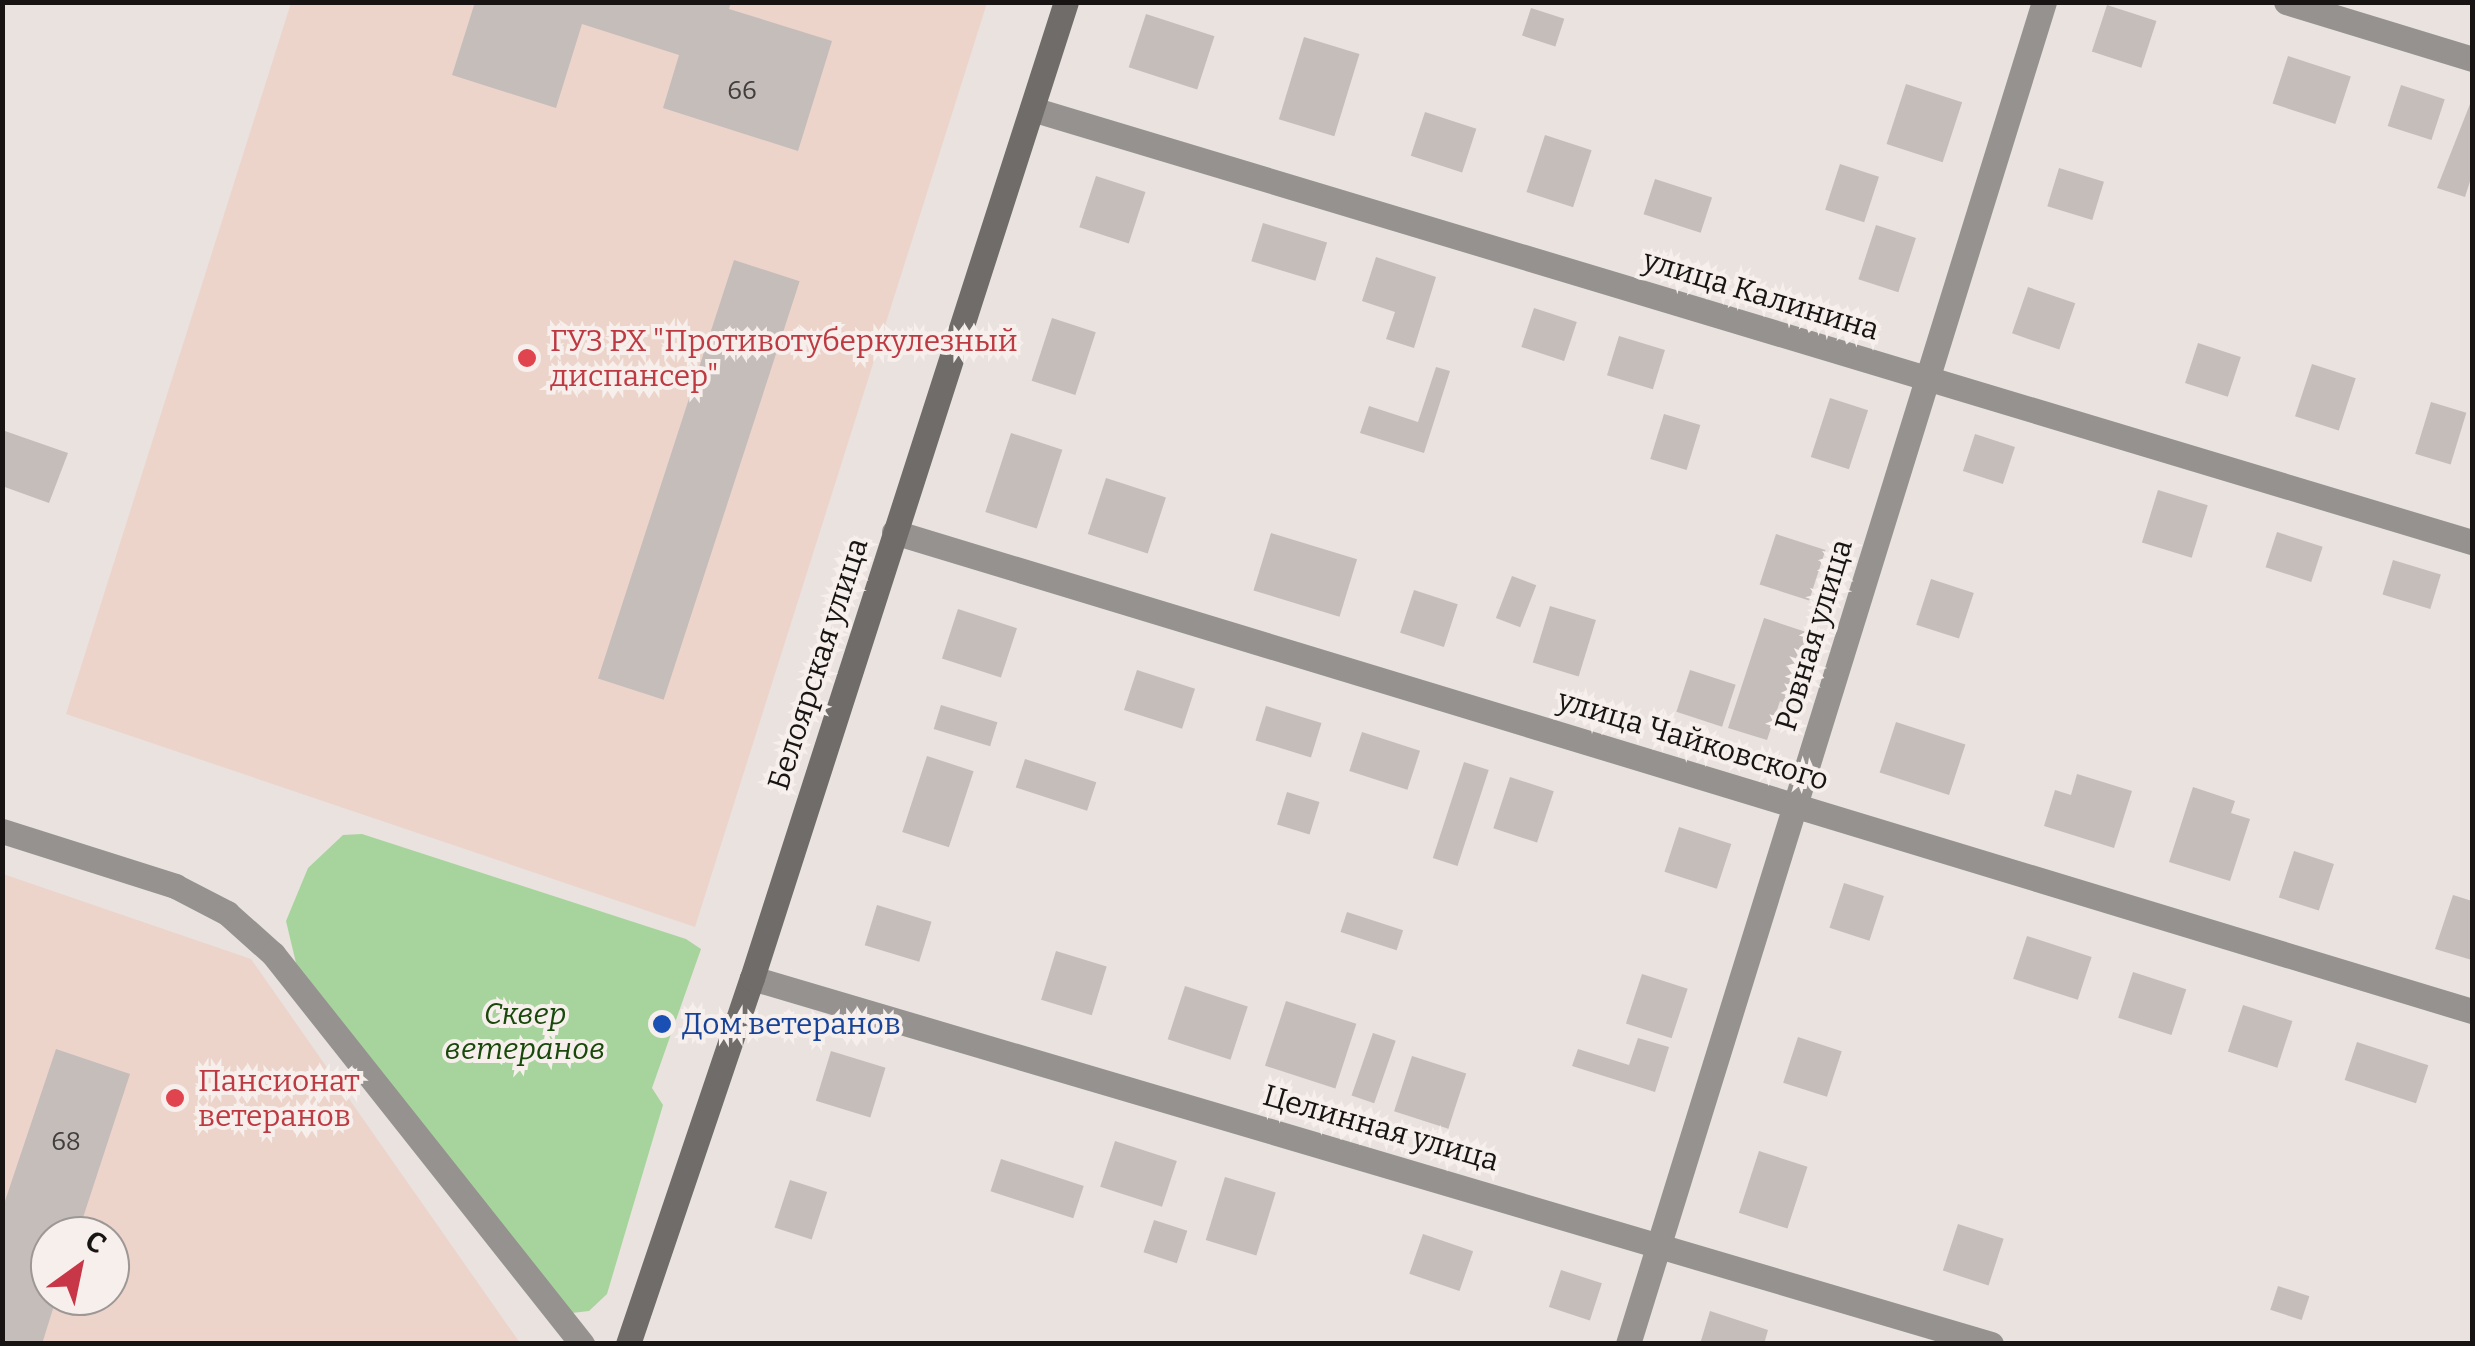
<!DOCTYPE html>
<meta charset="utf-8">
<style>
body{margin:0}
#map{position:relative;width:2475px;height:1346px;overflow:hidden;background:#e9e2df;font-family:Bitter,serif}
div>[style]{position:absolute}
.medical>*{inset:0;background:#ecd4ca}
.green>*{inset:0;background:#a7d49d}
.building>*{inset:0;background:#c4bdba;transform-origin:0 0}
.street>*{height:25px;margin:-12.5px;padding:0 12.5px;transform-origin:12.5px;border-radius:12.5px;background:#959290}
.secondary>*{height:25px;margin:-12.5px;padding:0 12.5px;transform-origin:12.5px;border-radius:12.5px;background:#6f6c69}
.dots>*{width:28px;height:28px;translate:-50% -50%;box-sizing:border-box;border:5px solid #f6efec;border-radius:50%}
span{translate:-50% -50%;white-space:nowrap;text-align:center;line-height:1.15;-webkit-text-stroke:8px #f6efec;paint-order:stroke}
.number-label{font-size:25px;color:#423e3d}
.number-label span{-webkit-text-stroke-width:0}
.street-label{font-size:30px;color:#171413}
.health-label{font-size:30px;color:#be3a42}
.left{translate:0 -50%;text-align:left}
.park-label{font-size:30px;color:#18490a;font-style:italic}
.transit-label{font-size:30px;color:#164399}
.frame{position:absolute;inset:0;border:5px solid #171413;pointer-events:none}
.north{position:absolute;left:30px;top:1216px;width:100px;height:100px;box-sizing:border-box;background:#f6efec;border:2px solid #9d9795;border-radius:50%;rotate:33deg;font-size:28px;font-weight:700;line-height:40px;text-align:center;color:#171413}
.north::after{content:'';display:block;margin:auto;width:35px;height:45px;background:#c83748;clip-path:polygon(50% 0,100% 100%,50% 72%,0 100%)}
</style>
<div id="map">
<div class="medical">
<div style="clip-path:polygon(291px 3px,987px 3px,695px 927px,66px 714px)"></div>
<div style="clip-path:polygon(evenodd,3px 874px,251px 959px,520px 1343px,3px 1344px,3px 874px,50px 1236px,110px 1236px,110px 1296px,50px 1296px,50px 1236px)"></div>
</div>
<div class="green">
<div style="clip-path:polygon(362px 834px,686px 939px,701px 949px,652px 1088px,663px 1105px,607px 1294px,589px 1311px,572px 1313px,296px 963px,286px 921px,308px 868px,343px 835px)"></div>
</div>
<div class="building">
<div style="clip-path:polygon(475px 2px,731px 2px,729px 9px,832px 41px,798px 151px,663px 108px,679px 55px,582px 24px,556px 108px,452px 75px)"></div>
<div style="left:2107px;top:5px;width:52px;height:49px;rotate:18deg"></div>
<div style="left:1531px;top:8px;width:35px;height:29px;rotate:18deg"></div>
<div style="left:1146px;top:14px;width:72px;height:56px;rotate:18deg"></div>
<div style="left:1304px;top:37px;width:58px;height:86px;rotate:17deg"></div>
<div style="left:2288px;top:56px;width:66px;height:50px;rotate:18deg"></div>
<div style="left:1906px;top:84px;width:59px;height:63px;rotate:18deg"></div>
<div style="left:2401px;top:85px;width:46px;height:43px;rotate:18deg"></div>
<div style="clip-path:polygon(2472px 99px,2472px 175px,2465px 197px,2437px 188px)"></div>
<div style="left:1425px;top:112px;width:54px;height:46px;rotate:18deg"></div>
<div style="left:1545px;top:135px;width:49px;height:60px;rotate:18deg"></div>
<div style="left:1840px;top:164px;width:41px;height:48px;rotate:18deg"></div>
<div style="left:2059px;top:168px;width:47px;height:40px;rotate:17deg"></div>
<div style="left:1096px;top:176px;width:52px;height:54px;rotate:18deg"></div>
<div style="left:1655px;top:179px;width:60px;height:37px;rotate:18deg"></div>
<div style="left:1263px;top:223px;width:67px;height:40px;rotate:17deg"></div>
<div style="left:1876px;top:225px;width:42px;height:57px;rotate:18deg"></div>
<div style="clip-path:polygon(1376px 257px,1436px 277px,1414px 348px,1386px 339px,1395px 312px,1362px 301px)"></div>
<div style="left:734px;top:260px;width:69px;height:440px;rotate:18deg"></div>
<div style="left:2028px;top:287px;width:50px;height:49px;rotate:19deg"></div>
<div style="left:1534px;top:308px;width:45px;height:41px;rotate:18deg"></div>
<div style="left:1052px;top:318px;width:46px;height:66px;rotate:18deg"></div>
<div style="left:1619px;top:336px;width:48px;height:41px;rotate:17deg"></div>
<div style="left:2198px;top:343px;width:45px;height:42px;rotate:18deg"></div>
<div style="left:2312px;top:364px;width:46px;height:55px;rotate:18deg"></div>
<div style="clip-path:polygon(1436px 367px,1450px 371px,1424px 453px,1360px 433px,1369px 406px,1418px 422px)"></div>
<div style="left:1830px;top:398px;width:40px;height:62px;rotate:18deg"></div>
<div style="left:2431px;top:402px;width:37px;height:54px;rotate:17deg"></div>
<div style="left:1664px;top:414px;width:38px;height:47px;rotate:17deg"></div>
<div style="clip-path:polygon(2px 430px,68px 453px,49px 503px,2px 486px)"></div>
<div style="left:1011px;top:433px;width:54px;height:83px;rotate:18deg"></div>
<div style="left:1975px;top:434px;width:42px;height:39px;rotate:18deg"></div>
<div style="left:1106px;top:478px;width:63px;height:59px;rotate:18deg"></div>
<div style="left:2158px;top:490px;width:52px;height:55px;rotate:17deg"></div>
<div style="left:2277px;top:532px;width:48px;height:37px;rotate:18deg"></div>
<div style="left:1271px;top:533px;width:90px;height:60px;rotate:17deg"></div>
<div style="left:1776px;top:534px;width:52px;height:53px;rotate:18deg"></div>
<div style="left:2393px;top:560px;width:50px;height:36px;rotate:17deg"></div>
<div style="left:1512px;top:576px;width:26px;height:45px;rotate:21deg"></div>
<div style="left:1931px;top:579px;width:45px;height:48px;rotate:18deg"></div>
<div style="left:1414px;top:590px;width:46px;height:45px;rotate:18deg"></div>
<div style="left:1550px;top:606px;width:48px;height:59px;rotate:17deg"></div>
<div style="left:958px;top:609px;width:62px;height:52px;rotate:18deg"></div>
<div style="clip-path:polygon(1764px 618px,1809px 633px,1787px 704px,1780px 701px,1767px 740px,1728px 728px)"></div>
<div style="left:1137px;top:670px;width:61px;height:42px;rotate:18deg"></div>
<div style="left:1690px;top:670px;width:48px;height:44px;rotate:18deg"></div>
<div style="left:941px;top:705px;width:59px;height:25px;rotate:17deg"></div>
<div style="left:1266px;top:706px;width:58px;height:36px;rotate:17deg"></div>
<div style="left:1896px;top:722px;width:73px;height:53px;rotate:18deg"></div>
<div style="left:1362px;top:732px;width:61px;height:41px;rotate:18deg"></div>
<div style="left:927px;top:756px;width:49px;height:80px;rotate:18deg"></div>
<div style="left:1025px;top:759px;width:75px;height:30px;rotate:18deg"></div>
<div style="left:1464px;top:762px;width:26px;height:101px;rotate:18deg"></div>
<div style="clip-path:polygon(2077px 774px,2132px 791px,2114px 848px,2044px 826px,2055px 790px,2071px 795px)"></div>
<div style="left:1510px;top:777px;width:46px;height:54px;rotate:18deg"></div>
<div style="clip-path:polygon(2193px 787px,2235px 801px,2231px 813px,2250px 819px,2230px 881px,2169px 862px)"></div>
<div style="left:1287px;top:792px;width:34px;height:34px;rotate:17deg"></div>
<div style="left:1679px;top:827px;width:55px;height:47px;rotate:18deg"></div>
<div style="left:2294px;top:851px;width:42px;height:49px;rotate:18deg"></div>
<div style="left:1844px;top:883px;width:42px;height:47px;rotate:18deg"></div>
<div style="clip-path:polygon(2453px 895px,2472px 901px,2472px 960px,2435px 949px)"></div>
<div style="left:877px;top:905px;width:57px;height:42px;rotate:17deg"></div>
<div style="left:1347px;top:912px;width:59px;height:21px;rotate:18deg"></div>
<div style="left:2027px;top:936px;width:68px;height:45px;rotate:18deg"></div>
<div style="left:1056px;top:951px;width:53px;height:51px;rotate:17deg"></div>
<div style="left:2133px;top:972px;width:56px;height:48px;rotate:18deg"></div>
<div style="left:1642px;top:974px;width:48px;height:52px;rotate:18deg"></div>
<div style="left:1185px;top:986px;width:66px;height:56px;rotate:18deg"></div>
<div style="left:1286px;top:1001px;width:74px;height:68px;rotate:18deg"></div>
<div style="left:2243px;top:1005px;width:52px;height:49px;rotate:18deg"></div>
<div style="left:1373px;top:1033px;width:24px;height:66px;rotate:19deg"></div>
<div style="left:1798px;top:1037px;width:46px;height:48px;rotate:18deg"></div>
<div style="clip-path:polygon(1638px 1038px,1669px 1047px,1655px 1092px,1572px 1066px,1578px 1049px,1629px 1065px)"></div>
<div style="left:2357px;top:1042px;width:75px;height:40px;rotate:18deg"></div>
<div style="clip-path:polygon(56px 1049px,130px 1074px,77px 1236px,50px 1236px,50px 1296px,57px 1296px,42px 1344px,2px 1344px,2px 1210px)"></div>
<div style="left:831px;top:1051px;width:57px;height:52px;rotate:17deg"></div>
<div style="left:1412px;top:1056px;width:57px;height:58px;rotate:18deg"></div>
<div style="left:1115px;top:1141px;width:65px;height:48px;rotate:18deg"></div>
<div style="left:1759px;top:1151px;width:51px;height:65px;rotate:18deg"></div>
<div style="left:1001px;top:1159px;width:87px;height:34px;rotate:18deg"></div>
<div style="left:1225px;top:1177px;width:53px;height:66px;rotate:17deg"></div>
<div style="left:790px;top:1180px;width:39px;height:50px;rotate:18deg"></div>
<div style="left:1154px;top:1220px;width:35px;height:34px;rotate:18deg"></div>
<div style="left:1958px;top:1224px;width:48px;height:49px;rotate:18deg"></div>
<div style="left:1423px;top:1234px;width:53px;height:42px;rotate:19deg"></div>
<div style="left:1561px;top:1270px;width:43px;height:39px;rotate:18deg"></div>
<div style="left:2278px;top:1286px;width:33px;height:25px;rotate:18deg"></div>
<div style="clip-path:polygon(1710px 1311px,1768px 1330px,1764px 1344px,1700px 1344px)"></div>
</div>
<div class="street">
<div style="left:2286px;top:2px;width:195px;rotate:17deg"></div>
<div style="left:1032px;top:109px;width:1504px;rotate:16.74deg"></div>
<div style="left:894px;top:532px;width:1649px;rotate:16.89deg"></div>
<div style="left:2px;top:831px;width:182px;rotate:17.6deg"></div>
<div style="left:175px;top:886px;width:59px;rotate:27.4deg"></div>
<div style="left:227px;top:913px;width:62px;rotate:41.7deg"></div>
<div style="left:273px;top:954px;width:498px;rotate:51.6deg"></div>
<div style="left:752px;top:978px;width:1292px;rotate:16.46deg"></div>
<div style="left:1628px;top:1344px;width:1405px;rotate:-72.78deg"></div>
</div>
<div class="secondary">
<div style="left:628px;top:1344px;width:386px;rotate:-71.3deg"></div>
<div style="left:752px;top:978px;width:1025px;rotate:-72.17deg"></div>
</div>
<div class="dots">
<div style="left:527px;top:358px;background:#e0444e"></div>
<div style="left:662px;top:1024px;background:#1a4fb4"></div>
<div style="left:175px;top:1098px;background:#e0444e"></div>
</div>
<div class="number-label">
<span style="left:742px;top:91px">66</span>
<span style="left:66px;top:1142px">68</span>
</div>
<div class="street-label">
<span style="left:1761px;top:295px;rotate:17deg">улица Калинина</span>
<span style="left:1814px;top:635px;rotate:-73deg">Ровная улица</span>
<span style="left:818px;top:664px;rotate:-72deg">Белоярская улица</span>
<span style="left:1693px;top:740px;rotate:17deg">улица Чайковского</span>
<span style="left:1381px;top:1128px;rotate:16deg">Целинная улица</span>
</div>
<div class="health-label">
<span class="left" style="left:550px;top:358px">ГУЗ РХ "Противотуберкулезный<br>диспансер"</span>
<span class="left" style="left:198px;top:1098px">Пансионат<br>ветеранов</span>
</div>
<div class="park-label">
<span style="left:525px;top:1031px">Сквер<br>ветеранов</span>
</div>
<div class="transit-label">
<span class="left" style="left:682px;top:1024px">Дом ветеранов</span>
</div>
<div class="frame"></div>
<div class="north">С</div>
</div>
